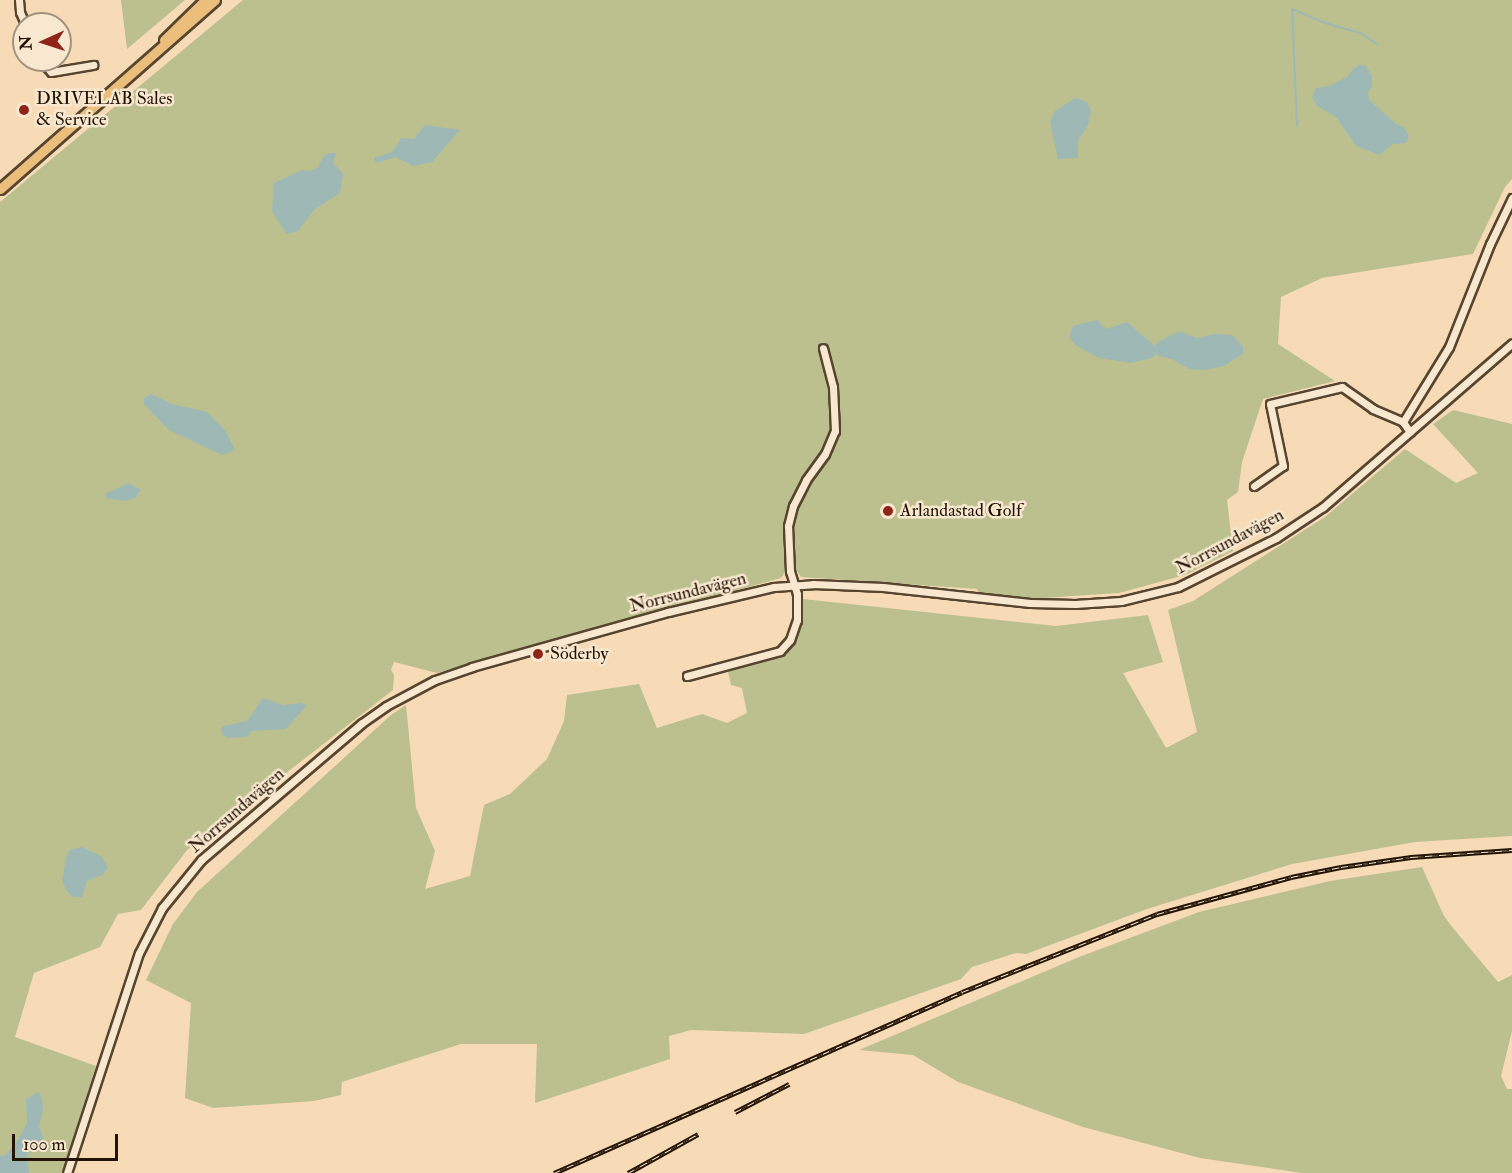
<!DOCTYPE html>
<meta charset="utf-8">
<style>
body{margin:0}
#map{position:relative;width:1512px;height:1173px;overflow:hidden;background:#f6dbb6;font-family:"IM FELL Double Pica",serif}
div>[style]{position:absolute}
.green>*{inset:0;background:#bbc08e}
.water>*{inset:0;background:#9eb9b5}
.stream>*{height:2px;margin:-1px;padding:0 1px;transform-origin:1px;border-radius:1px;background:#9eb9b5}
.roads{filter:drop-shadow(2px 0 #574530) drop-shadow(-2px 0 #574530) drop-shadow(0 2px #574530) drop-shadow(0 -2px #574530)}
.minor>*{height:7px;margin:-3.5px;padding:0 3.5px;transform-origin:3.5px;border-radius:3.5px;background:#f9e8d0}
.major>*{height:9px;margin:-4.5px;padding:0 4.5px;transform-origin:4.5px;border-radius:4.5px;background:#ebbe7b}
.rail>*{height:4.5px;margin-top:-2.25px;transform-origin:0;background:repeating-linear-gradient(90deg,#f9e8d0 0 7px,#221304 0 14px);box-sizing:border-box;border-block:2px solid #221304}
.dots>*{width:16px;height:16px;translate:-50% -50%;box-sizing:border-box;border:3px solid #f9e8d0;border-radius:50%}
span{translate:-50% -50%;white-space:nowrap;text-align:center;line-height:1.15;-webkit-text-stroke:5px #f9e8d0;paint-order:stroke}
.poi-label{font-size:18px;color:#221304}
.left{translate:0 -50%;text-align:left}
.street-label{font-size:18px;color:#221304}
.north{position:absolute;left:12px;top:12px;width:60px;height:60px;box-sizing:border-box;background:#f9e8d0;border:2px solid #a3937e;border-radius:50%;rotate:267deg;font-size:16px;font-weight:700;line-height:24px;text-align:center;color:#221304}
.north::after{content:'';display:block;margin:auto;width:21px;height:27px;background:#8f2418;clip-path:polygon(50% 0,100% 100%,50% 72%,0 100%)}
.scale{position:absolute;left:12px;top:1134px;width:106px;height:27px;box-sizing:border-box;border:3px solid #221304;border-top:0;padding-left:8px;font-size:18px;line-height:21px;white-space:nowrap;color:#221304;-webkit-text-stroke:4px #f9e8d0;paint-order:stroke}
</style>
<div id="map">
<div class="green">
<div style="clip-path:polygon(121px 0,185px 0,127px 49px)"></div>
<div style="clip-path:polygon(243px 0,1512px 0,1512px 179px,1505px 187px,1473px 254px,1322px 278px,1281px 297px,1278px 344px,1335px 381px,1263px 399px,1242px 462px,1238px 492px,1227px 500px,1233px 551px,1185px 575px,1119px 593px,1027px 599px,979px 594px,977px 589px,801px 577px,797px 571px,786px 571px,781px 578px,437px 673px,394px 662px,391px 670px,394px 675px,393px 690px,187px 850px,141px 910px,118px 914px,100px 947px,34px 973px,15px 1037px,96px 1066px,62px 1173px,0 1173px,0 202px)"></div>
<div style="clip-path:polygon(1453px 410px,1512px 424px,1512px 836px,1415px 842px,1292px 864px,1147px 909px,1026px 954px,1016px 953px,972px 967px,961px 979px,804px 1034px,691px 1030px,669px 1036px,670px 1059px,535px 1103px,537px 1044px,461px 1044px,342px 1082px,341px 1095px,314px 1101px,213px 1108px,185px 1098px,191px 1003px,146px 980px,173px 924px,197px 892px,391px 715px,406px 705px,416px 808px,435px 851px,425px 889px,470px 876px,484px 805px,510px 794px,547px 759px,564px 721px,567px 695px,639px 684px,657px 728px,702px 714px,727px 723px,747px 713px,742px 688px,731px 685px,727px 667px,786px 654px,802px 626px,803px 599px,1056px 626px,1148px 615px,1163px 662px,1123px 673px,1166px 748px,1197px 732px,1168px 610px,1193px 601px,1325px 517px,1405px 449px,1456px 483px,1478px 473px,1433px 424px)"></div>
<div style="clip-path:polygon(1422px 867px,1444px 916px,1453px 928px,1498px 982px,1512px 975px,1512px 1031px,1501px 1076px,1507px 1089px,1512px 1089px,1512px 1173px,1302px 1173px,1200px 1158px,1083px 1127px,958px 1082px,913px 1055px,859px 1050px,1079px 957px,1199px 912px,1330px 881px)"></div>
</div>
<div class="water">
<div style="clip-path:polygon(1360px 65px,1366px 66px,1372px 76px,1372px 87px,1368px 92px,1369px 100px,1396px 124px,1404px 127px,1409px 136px,1406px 143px,1393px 144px,1380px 155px,1356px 146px,1336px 117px,1317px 106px,1312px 97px,1316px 88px,1330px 86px,1347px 77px,1354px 68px)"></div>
<div style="clip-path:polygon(1075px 98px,1087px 102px,1091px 111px,1088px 125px,1078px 141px,1078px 158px,1058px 159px,1050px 122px,1055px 111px)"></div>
<div style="clip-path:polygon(425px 125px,460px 130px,432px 162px,413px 166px,396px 157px,376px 163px,374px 158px,392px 152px,401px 138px,414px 139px)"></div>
<div style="clip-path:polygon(330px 153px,336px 153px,333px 163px,343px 174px,340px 193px,314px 210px,298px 231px,286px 234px,272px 211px,274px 183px,302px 170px,310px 171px,317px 168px,324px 156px)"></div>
<div style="clip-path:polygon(1097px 320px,1106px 329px,1127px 322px,1155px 346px,1158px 342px,1180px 331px,1196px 338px,1214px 334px,1232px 335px,1243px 346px,1243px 354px,1224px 366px,1205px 370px,1189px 369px,1172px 359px,1158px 356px,1157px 353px,1152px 358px,1130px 363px,1099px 358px,1075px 345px,1069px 337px,1073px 326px)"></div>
<div style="clip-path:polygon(151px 394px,172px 404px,207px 412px,225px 430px,235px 450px,222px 455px,169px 430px,144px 404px,144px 398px)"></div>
<div style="clip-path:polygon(129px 483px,141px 490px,135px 498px,124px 501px,106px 498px,105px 494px)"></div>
<div style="clip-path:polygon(263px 698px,283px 705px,300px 703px,307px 705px,286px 729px,252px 731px,246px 737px,227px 738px,223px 735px,221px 728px,224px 726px,247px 721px)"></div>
<div style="clip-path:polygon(82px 847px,101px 856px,108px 868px,102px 875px,87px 881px,82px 897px,73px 897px,66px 890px,62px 880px,66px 858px,70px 850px)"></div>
<div style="clip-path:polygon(38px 1092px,42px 1098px,43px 1111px,39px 1126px,43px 1137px,40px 1148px,27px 1154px,29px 1173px,0 1173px,0 1156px,5px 1155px,18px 1140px,27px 1123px,26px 1099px)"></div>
</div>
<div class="stream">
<div style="left:1297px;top:126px;width:117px;rotate:-92.4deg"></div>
<div style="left:1292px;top:9px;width:36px;rotate:23deg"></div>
<div style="left:1325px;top:23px;width:37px;rotate:16deg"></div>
<div style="left:1361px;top:33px;width:19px;rotate:35deg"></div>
</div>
<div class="roads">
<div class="minor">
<div style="left:19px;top:0;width:12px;rotate:85deg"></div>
<div style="left:20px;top:12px;width:13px;rotate:67deg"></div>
<div style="left:40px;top:60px;width:16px;rotate:47deg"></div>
<div style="left:51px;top:72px;width:43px;rotate:-9.5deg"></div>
<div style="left:1410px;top:432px;width:12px;rotate:-125deg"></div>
<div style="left:1403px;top:422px;width:88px;rotate:-58.5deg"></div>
<div style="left:1449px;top:347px;width:111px;rotate:-68.3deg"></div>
<div style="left:1490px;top:244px;width:51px;rotate:-64.4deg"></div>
<div style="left:1254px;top:486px;width:35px;rotate:-35deg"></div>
<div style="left:1283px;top:466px;width:63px;rotate:-101.8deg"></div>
<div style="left:1270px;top:404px;width:74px;rotate:-13.3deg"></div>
<div style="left:1342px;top:387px;width:38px;rotate:35deg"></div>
<div style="left:1373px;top:409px;width:33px;rotate:23deg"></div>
<div style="left:687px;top:676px;width:96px;rotate:-15deg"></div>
<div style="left:780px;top:651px;width:15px;rotate:-48deg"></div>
<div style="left:790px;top:640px;width:21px;rotate:-71deg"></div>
<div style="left:797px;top:620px;width:26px;rotate:-90deg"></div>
<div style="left:797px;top:594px;width:24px;rotate:-107deg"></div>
<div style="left:790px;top:571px;width:45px;rotate:-92.5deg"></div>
<div style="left:788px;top:526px;width:21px;rotate:-76deg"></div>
<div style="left:793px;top:506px;width:29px;rotate:-63deg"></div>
<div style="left:806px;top:480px;width:32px;rotate:-54deg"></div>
<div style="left:825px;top:454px;width:25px;rotate:-67deg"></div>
<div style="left:835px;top:431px;width:44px;rotate:-92.6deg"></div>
<div style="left:833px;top:387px;width:40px;rotate:-104.4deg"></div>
<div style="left:67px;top:1173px;width:231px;rotate:-71.9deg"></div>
<div style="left:139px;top:953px;width:51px;rotate:-62.9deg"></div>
<div style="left:162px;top:908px;width:62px;rotate:-50.9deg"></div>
<div style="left:201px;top:860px;width:211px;rotate:-40.4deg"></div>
<div style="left:362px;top:723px;width:29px;rotate:-35deg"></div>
<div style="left:386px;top:706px;width:55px;rotate:-28deg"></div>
<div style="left:435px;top:680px;width:39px;rotate:-19deg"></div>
<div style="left:472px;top:667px;width:204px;rotate:-15.7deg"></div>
<div style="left:668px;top:612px;width:109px;rotate:-13.3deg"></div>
<div style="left:774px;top:587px;width:39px;rotate:-4deg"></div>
<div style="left:813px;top:584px;width:70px;rotate:2.5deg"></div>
<div style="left:883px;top:587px;width:148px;rotate:6.2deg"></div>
<div style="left:1030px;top:603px;width:45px;rotate:1.3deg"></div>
<div style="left:1075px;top:604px;width:46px;rotate:-3.7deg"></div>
<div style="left:1121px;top:601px;width:59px;rotate:-13.8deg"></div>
<div style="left:1178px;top:587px;width:110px;rotate:-26.6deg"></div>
<div style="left:1276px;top:538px;width:56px;rotate:-33.4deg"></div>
<div style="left:1323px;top:507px;width:250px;rotate:-40.9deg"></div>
</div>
<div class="major">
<div style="left:164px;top:40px;width:57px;rotate:-44.3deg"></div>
<div style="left:0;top:189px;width:286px;rotate:-41.3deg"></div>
</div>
</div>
<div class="rail">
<div style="left:735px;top:1112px;width:61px;rotate:-27.4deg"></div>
<div style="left:554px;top:1173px;width:446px;rotate:-23.9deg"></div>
<div style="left:962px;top:992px;width:210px;rotate:-21.8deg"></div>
<div style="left:1157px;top:914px;width:139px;rotate:-15.4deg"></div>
<div style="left:1291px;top:877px;width:51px;rotate:-11.3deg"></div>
<div style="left:1341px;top:867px;width:71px;rotate:-8.1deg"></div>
<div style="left:1411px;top:857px;width:101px;rotate:-4deg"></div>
<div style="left:628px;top:1173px;width:80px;rotate:-29.1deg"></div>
</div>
<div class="dots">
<div style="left:24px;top:110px;background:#8f2418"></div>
<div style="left:888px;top:511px;background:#8f2418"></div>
<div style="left:538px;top:654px;background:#8f2418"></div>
</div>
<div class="poi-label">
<span class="left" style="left:36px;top:110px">DRIVELAB Sales<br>&amp; Service</span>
<span class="left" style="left:900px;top:511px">Arlandastad Golf</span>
<span class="left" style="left:550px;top:654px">Söderby</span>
</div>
<div class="street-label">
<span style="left:1230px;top:542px;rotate:-28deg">Norrsundavägen</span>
<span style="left:688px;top:593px;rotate:-14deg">Norrsundavägen</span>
<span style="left:237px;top:811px;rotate:-41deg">Norrsundavägen</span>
</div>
<div class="north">N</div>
<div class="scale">100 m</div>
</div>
